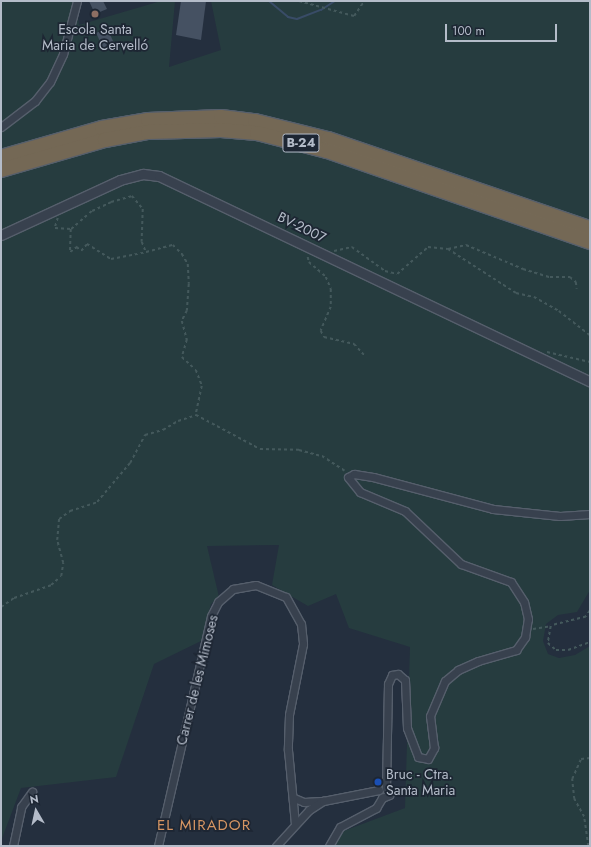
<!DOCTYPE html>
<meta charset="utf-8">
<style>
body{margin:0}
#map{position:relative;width:591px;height:847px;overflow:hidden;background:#242f3e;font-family:Jost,sans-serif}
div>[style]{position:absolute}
.green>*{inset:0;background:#263c3f}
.stream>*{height:2px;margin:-1px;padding:0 1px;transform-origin:1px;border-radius:1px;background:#394c67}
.building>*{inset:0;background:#455162;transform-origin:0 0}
.path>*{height:1.5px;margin-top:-0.75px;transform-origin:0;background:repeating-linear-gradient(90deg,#44595c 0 3px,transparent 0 6px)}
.roads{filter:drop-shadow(1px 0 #565f6c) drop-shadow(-1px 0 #565f6c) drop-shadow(0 1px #565f6c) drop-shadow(0 -1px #565f6c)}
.minor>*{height:7px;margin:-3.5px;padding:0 3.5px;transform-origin:3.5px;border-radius:3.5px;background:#38414e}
.tertiary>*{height:9px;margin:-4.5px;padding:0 4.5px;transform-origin:4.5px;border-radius:4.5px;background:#38414e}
.motorway>*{height:14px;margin:-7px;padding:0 7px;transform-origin:7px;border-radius:7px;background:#746855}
.dots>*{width:11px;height:11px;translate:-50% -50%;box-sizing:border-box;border:2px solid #1d2633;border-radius:50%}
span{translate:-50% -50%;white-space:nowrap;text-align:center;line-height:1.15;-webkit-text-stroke:3.5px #1d2633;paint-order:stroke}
.shield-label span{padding:1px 3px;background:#1d2633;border:1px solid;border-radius:3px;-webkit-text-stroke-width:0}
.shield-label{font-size:13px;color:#b4bcc9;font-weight:700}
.poi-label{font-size:14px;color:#b4bcc9}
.left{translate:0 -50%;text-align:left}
.street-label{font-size:14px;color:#b4bcc9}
.neighbourhood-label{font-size:15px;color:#d59563;letter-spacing:1px}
.frame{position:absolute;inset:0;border:2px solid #b4bcc9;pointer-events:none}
.north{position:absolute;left:16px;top:791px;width:40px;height:40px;-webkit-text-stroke:3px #1d2633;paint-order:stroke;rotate:351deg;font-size:11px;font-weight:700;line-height:16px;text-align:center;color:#b4bcc9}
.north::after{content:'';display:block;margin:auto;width:14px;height:18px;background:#b4bcc9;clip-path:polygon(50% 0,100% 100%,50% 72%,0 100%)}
.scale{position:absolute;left:445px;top:24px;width:112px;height:18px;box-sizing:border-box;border:2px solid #b4bcc9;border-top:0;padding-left:5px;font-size:12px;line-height:14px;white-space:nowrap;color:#b4bcc9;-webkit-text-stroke:3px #1d2633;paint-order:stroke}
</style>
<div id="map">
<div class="green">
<div style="clip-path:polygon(1px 1px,76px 1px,79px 25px,161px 1px,175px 1px,169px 67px,221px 50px,211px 1px,590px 1px,590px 590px,577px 612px,558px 615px,546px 624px,543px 641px,548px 654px,559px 658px,575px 655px,590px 646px,590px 846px,334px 846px,341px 832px,405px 808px,410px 647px,349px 628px,336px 594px,308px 606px,272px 585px,279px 545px,207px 546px,219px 597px,211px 604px,201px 641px,154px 664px,116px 777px,21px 788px,1px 841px)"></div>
</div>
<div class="stream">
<div style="left:269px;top:1px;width:25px;rotate:40deg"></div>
<div style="left:288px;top:17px;width:9px;rotate:13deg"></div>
<div style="left:297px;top:19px;width:26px;rotate:-21deg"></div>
<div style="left:321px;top:10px;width:17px;rotate:-33deg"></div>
</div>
<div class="building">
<div style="clip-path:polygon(89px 1px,103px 1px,107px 9px,95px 14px)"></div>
<div style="clip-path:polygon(181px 1px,206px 1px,201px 40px,176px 35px)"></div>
<div style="left:107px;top:28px;width:17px;height:12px;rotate:65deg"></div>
</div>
<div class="path">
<div style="left:299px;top:1px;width:57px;rotate:15.3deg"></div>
<div style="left:354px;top:16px;width:18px;rotate:-56deg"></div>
<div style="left:58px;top:218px;width:10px;rotate:107deg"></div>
<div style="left:55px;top:228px;width:16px;rotate:4deg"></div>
<div style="left:71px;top:229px;width:28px;rotate:-41deg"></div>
<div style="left:92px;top:211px;width:21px;rotate:-25deg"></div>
<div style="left:111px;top:202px;width:22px;rotate:-16deg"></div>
<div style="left:132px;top:196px;width:17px;rotate:50deg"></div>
<div style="left:143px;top:209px;width:33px;rotate:92deg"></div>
<div style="left:142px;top:242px;width:11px;rotate:68deg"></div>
<div style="left:146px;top:252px;width:28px;rotate:-15deg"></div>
<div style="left:173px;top:245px;width:13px;rotate:45deg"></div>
<div style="left:182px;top:254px;width:12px;rotate:59deg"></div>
<div style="left:188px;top:264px;width:20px;rotate:87deg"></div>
<div style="left:189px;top:284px;width:27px;rotate:94deg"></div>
<div style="left:187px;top:311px;width:11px;rotate:117deg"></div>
<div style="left:182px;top:321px;width:20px;rotate:75deg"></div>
<div style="left:187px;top:340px;width:18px;rotate:106deg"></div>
<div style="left:182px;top:357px;width:19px;rotate:43deg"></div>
<div style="left:196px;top:370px;width:17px;rotate:69deg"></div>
<div style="left:202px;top:386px;width:30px;rotate:102deg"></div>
<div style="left:71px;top:229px;width:23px;rotate:92deg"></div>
<div style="left:70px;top:252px;width:9px;rotate:-36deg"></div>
<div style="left:77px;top:247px;width:6px;rotate:45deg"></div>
<div style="left:81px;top:251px;width:9px;rotate:-49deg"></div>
<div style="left:87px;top:244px;width:28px;rotate:32deg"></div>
<div style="left:111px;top:259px;width:36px;rotate:-11deg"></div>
<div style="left:448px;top:249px;width:18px;rotate:-13deg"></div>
<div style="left:466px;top:245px;width:62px;rotate:22.8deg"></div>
<div style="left:523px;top:269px;width:28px;rotate:17deg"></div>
<div style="left:550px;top:277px;width:20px"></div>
<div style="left:570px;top:277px;width:8px;rotate:40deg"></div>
<div style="left:576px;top:282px;width:7px;rotate:82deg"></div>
<div style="left:334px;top:251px;width:18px;rotate:-13deg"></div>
<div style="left:352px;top:247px;width:41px;rotate:36deg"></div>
<div style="left:385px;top:271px;width:12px;rotate:14deg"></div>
<div style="left:397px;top:274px;width:41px;rotate:-41.1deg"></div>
<div style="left:428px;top:247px;width:20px;rotate:6deg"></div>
<div style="left:448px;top:249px;width:81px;rotate:32.9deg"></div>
<div style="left:516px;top:293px;width:18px;rotate:13deg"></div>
<div style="left:534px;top:297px;width:29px;rotate:29deg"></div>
<div style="left:559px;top:311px;width:39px;rotate:38deg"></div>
<div style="left:308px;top:257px;width:5px;rotate:79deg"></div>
<div style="left:309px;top:262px;width:23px;rotate:41deg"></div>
<div style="left:326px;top:277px;width:13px;rotate:67deg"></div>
<div style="left:331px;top:289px;width:18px;rotate:90deg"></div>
<div style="left:331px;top:307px;width:26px;rotate:113deg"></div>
<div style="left:321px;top:331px;width:7px;rotate:63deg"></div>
<div style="left:324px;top:337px;width:31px;rotate:13deg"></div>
<div style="left:354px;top:344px;width:18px;rotate:47deg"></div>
<div style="left:547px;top:352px;width:44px;rotate:13.1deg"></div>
<div style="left:1px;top:607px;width:16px;rotate:-35deg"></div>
<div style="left:14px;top:598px;width:39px;rotate:-19deg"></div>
<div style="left:51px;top:585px;width:13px;rotate:-42deg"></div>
<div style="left:61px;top:576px;width:13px;rotate:-81deg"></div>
<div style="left:63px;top:563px;width:24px;rotate:-105deg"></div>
<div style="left:57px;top:540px;width:21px;rotate:-85deg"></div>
<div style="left:59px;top:519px;width:14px;rotate:-36deg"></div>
<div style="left:70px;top:511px;width:28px;rotate:-18deg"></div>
<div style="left:97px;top:502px;width:51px;rotate:-49.8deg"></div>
<div style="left:130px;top:463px;width:32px;rotate:-62deg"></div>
<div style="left:145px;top:435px;width:19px;rotate:-16deg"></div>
<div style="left:163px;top:430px;width:17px;rotate:-31deg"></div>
<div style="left:178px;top:421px;width:19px;rotate:-18deg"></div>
<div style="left:196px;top:415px;width:72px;rotate:28deg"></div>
<div style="left:260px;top:449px;width:39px;rotate:1deg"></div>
<div style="left:299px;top:450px;width:24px;rotate:15deg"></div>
<div style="left:322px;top:456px;width:27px;rotate:33deg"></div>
<div style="left:590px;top:611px;width:7px;rotate:124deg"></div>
<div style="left:586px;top:617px;width:36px;rotate:166deg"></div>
<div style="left:551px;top:626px;width:17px;rotate:100deg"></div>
<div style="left:548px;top:643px;width:11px;rotate:41deg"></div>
<div style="left:556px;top:650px;width:12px"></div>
<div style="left:568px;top:650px;width:23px;rotate:-20deg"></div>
<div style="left:533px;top:629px;width:18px;rotate:-9deg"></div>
<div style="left:588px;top:846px;width:29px;rotate:-98deg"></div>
<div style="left:584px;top:817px;width:21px;rotate:-119deg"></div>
<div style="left:574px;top:799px;width:20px;rotate:-96deg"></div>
<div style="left:572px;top:779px;width:22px;rotate:-66deg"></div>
<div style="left:581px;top:759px;width:9px;rotate:-6deg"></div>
</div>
<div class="roads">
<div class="minor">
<div style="left:1px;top:127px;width:43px;rotate:-37.4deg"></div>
<div style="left:35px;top:101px;width:24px;rotate:-52deg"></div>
<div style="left:50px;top:82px;width:31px;rotate:-65deg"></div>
<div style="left:63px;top:54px;width:55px;rotate:-75.2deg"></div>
<div style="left:386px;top:788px;width:104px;rotate:-88.9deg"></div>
<div style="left:388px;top:684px;width:10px;rotate:-66deg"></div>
<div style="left:392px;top:675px;width:6px;rotate:-9deg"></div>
<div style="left:398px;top:674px;width:9px;rotate:41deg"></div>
<div style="left:405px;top:680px;width:48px;rotate:87.6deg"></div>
<div style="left:407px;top:728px;width:31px;rotate:69deg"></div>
<div style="left:418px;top:757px;width:10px;rotate:11deg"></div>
<div style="left:428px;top:759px;width:13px;rotate:-61deg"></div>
<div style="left:434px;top:748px;width:32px;rotate:-97deg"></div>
<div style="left:430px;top:716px;width:38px;rotate:-67deg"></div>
<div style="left:445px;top:681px;width:17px;rotate:-40deg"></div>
<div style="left:458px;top:670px;width:22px;rotate:-24deg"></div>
<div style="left:478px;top:661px;width:40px;rotate:-16deg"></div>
<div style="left:516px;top:650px;width:16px;rotate:-55deg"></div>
<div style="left:525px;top:637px;width:18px;rotate:-81deg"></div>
<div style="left:528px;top:619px;width:17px;rotate:-103deg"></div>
<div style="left:524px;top:602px;width:24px;rotate:-123deg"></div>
<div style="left:511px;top:582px;width:53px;rotate:-160.2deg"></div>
<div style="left:461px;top:564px;width:77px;rotate:-136.6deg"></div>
<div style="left:405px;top:511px;width:49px;rotate:-157.1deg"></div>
<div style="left:360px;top:492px;width:19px;rotate:-129deg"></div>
<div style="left:348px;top:477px;width:7px;rotate:-27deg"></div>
<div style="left:354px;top:474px;width:19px;rotate:9deg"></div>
<div style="left:373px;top:477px;width:124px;rotate:14.9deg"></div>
<div style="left:493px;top:509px;width:67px;rotate:6deg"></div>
<div style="left:560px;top:516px;width:30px;rotate:-4deg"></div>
<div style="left:294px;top:798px;width:11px;rotate:22deg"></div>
<div style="left:304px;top:802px;width:17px;rotate:-3deg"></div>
<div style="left:382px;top:798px;width:8px;rotate:-23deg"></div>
<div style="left:389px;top:795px;width:8px;rotate:-113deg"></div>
<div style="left:13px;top:846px;width:40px;rotate:-78deg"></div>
<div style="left:21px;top:807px;width:19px;rotate:-54deg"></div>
<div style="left:158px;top:846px;width:236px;rotate:-77deg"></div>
<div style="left:211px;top:616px;width:16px;rotate:-63deg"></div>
<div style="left:218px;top:602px;width:20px;rotate:-41deg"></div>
<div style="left:233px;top:589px;width:23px;rotate:-10deg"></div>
<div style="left:256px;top:585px;width:32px;rotate:22deg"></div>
<div style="left:286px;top:597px;width:31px;rotate:61deg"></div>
<div style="left:301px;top:624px;width:20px;rotate:84deg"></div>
<div style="left:303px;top:644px;width:72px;rotate:101.2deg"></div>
<div style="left:289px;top:715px;width:35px;rotate:92deg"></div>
<div style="left:288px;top:750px;width:74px;rotate:84.6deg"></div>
<div style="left:276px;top:846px;width:49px;rotate:-47.5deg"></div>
<div style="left:309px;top:810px;width:17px;rotate:-33deg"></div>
<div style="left:323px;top:801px;width:57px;rotate:-11.1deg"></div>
<div style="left:329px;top:846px;width:22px;rotate:-60deg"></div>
<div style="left:340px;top:827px;width:41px;rotate:-27.8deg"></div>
<div style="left:376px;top:808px;width:12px;rotate:-59deg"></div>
</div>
<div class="tertiary">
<div style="left:1px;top:235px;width:131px;rotate:-24.8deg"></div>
<div style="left:120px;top:180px;width:24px;rotate:-15deg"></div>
<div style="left:143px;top:174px;width:16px;rotate:7deg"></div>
<div style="left:159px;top:176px;width:478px;rotate:25.5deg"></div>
</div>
<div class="motorway">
<div style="left:1px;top:157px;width:105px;rotate:-16deg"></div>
<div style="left:102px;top:128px;width:47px;rotate:-9.9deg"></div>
<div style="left:148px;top:120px;width:73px;rotate:-2.4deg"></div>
<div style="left:221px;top:117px;width:34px;rotate:7deg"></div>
<div style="left:255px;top:121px;width:75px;rotate:13.9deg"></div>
<div style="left:328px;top:139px;width:277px;rotate:18.8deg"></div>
<div style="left:1px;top:170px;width:108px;rotate:-16.1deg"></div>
<div style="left:105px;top:140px;width:44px;rotate:-10.5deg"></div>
<div style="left:148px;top:132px;width:73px;rotate:-1.6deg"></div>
<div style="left:221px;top:130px;width:36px;rotate:5deg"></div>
<div style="left:257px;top:133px;width:72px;rotate:14.4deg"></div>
<div style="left:327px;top:151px;width:278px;rotate:19.1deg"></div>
</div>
</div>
<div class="dots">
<div style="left:95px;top:14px;background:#8d6e63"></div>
<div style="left:378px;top:782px;background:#1a4fb4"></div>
</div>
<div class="shield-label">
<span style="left:301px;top:143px">B-24</span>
</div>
<div class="poi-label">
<span style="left:95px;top:37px">Escola Santa<br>Maria de Cervelló</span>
<span class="left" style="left:386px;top:782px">Bruc - Ctra.<br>Santa Maria</span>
</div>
<div class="street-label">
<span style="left:302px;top:227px;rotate:26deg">BV-2007</span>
<span style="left:197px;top:680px;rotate:-76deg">Carrer de les Mimoses</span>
</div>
<div class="neighbourhood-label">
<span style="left:204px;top:826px">EL MIRADOR</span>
</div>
<div class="frame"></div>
<div class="north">N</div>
<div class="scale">100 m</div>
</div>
